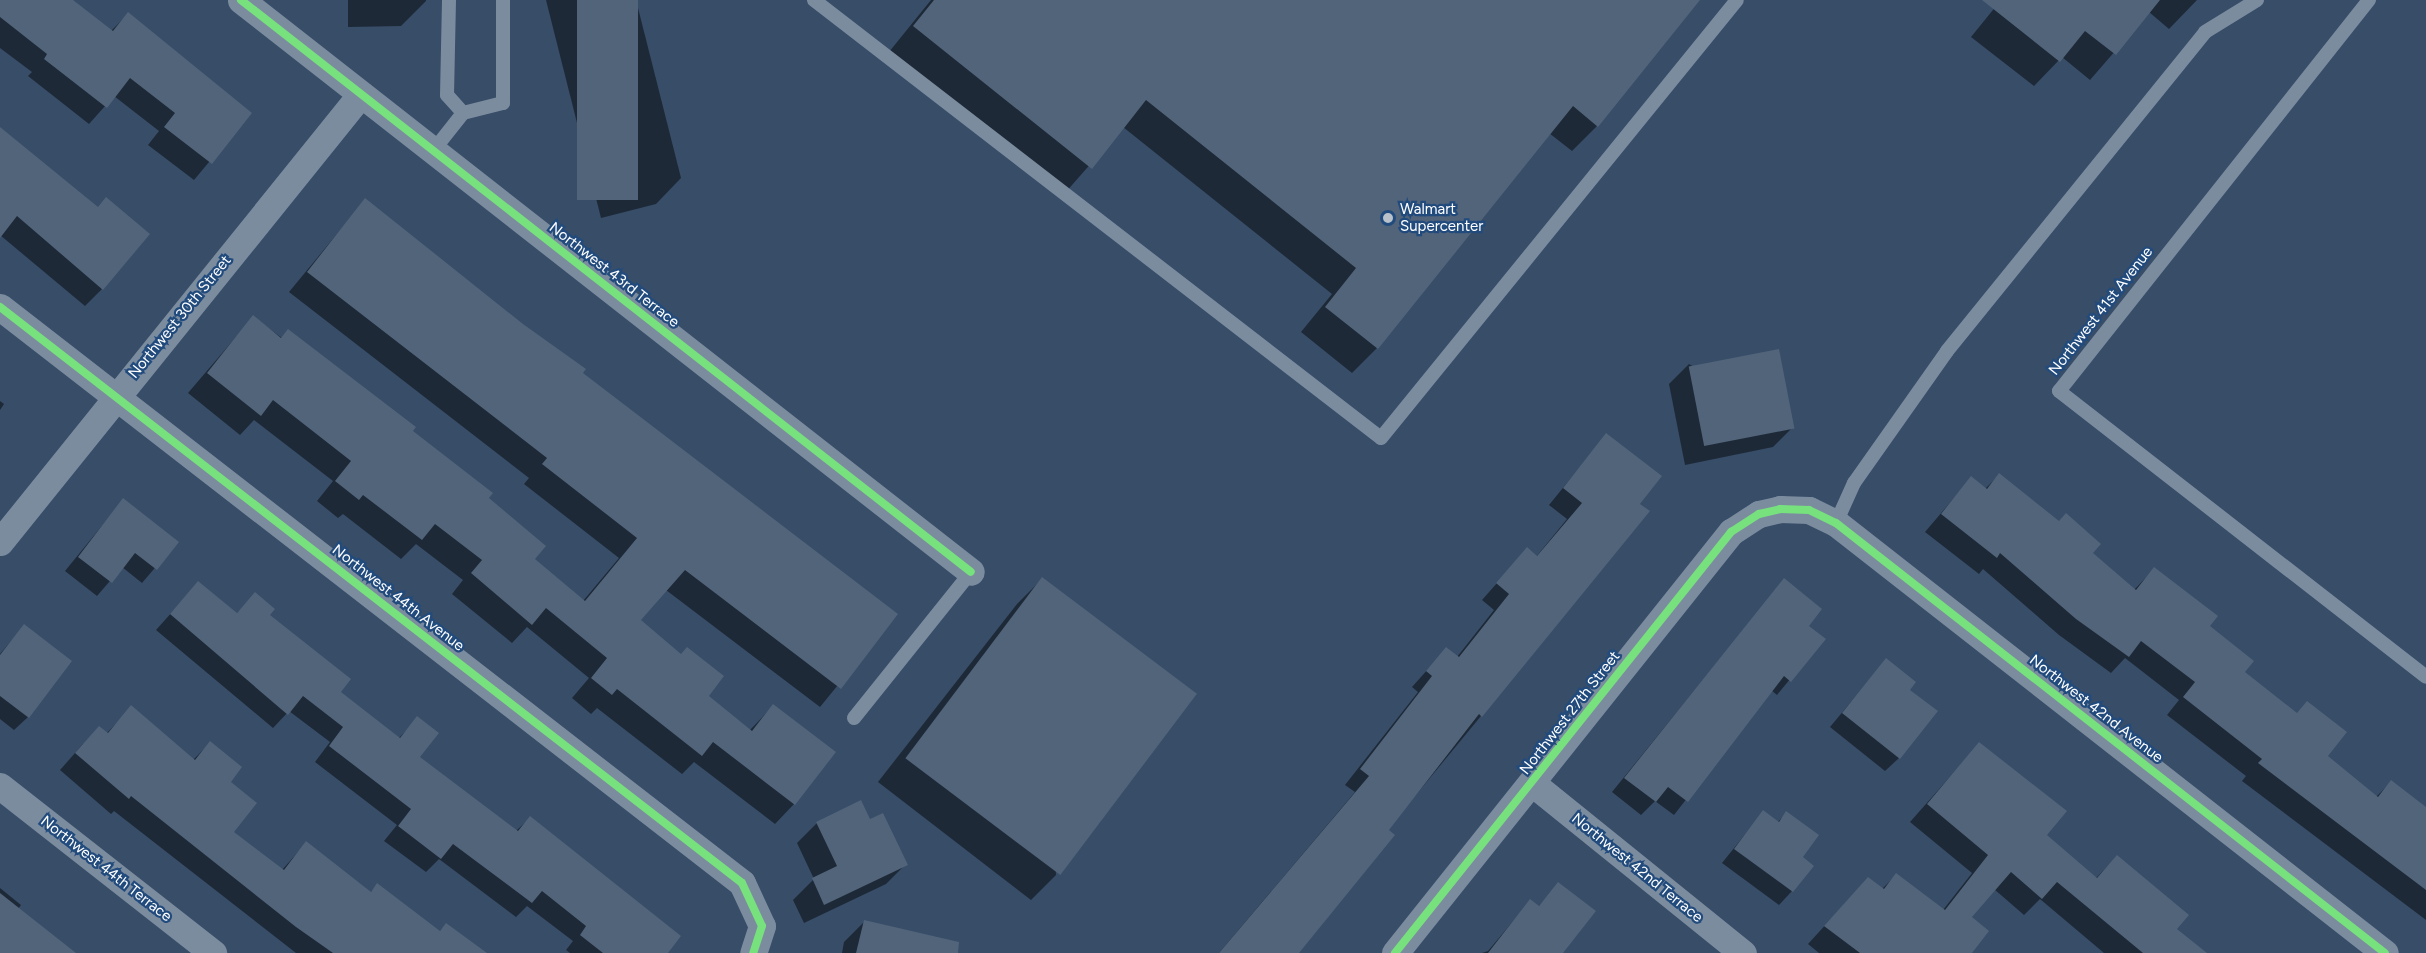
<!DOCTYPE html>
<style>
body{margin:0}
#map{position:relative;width:2426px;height:953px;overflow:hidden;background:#374d68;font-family:Figtree,sans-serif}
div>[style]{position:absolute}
.shadow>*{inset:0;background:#0007}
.building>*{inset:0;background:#52647a;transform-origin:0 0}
.service>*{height:14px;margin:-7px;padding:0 7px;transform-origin:7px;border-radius:7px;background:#7c8c9f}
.minor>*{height:27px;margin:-13.5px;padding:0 13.5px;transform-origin:13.5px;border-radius:13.5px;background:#7c8c9f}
.cycleway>*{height:8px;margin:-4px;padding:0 4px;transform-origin:4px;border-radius:4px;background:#77e17e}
.dots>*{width:16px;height:16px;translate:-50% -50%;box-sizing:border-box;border:3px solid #224b7d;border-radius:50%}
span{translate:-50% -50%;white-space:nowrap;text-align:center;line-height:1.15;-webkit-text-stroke:4.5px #224b7d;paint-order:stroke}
.poi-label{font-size:15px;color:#fff}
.left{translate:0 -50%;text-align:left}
.street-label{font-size:15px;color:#fff}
</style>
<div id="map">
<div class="shadow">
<div style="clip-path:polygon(0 0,70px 0,111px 31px,128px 14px,250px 113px,194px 180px,148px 145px,159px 131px,114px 96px,89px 124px,28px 76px,32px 72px,0 48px)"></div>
<div style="clip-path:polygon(348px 0,426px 0,426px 1px,401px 26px,348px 27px)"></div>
<div style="clip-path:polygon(546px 0,636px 0,681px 178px,656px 204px,601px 218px)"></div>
<div style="clip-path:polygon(931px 0,1698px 0,1597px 126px,1572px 151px,1549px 133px,1377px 348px,1352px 373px,1301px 332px,1332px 294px,1123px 127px,1065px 193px,889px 52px)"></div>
<div style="clip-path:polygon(2001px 0,2197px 0,2169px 29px,2149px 12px,2090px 80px,2062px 57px,2034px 86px,1971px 37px)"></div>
<div style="clip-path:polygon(0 130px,102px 289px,85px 306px,0 235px)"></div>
<div style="clip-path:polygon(365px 200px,581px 373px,896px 614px,820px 707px,666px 590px,639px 620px,706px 696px,749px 731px,773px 706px,794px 804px,775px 824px,694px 762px,682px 774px,597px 708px,591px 714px,572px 698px,589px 678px,527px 627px,512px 643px,452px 594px,463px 580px,416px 544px,401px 559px,343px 514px,338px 518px,317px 501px,333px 481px,254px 420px,240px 435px,188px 393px,253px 317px,411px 431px,487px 498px,533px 559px,583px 601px,619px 558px,524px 484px,529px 478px,289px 292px)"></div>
<div style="clip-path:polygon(1689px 364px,1793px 427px,1773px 447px,1685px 465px,1669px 384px)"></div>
<div style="clip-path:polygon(0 401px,4px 404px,0 410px)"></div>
<div style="clip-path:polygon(1606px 435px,1660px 477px,1481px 716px,1387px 830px,1297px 953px,1219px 953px,1355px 792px,1345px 785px,1418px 692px,1412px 687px,1446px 649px,1457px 657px,1494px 610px,1482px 600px,1527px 549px,1536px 557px,1567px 519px,1549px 505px)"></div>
<div style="clip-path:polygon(1999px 475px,2134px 590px,2154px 569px,2208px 626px,2243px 672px,2326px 756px,2376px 797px,2391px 782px,2426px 809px,2426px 920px,2242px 781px,2246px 776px,2167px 715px,2179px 700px,2125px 658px,2111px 673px,2059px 635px,1983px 569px,1979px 574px,1925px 532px,1971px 478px,1985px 489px)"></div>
<div style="clip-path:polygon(123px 500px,177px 542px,142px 583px,122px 567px,97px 596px,65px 571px)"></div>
<div style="clip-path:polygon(1042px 579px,1056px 875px,1031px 900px,878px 782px,1017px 604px)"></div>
<div style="clip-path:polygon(1784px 580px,1807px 626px,1823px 639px,1777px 695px,1771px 690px,1674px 815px,1655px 801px,1641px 815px,1612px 792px)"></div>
<div style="clip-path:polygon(198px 583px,236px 614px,255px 594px,268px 616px,338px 692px,399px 738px,418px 718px,418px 757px,516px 831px,530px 818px,666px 953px,570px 953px,566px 950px,573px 941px,527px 906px,516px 917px,439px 859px,426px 872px,384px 841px,397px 825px,315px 762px,330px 742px,289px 711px,273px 728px,156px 630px)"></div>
<div style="clip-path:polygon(24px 626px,28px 717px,14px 730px,0 719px,0 654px)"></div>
<div style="clip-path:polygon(1886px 660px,1908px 690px,1899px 758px,1885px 771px,1830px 727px)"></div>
<div style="clip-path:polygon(132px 707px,193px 760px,210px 743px,229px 782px,232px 833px,282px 870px,306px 843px,370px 893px,377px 885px,439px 932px,446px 925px,470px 953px,296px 953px,114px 811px,111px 814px,60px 770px,83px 744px,106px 734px)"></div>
<div style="clip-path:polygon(1979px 744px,2045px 835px,2095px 879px,2117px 857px,2175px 929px,2205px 953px,2104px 953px,2040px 899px,2024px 915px,1994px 889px,1969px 917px,1970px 953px,1819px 953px,1808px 944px,1851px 897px,1882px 889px,1896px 875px,1943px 910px,1972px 873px,1910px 822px)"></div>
<div style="clip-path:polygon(1763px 812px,1777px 823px,1786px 813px,1801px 857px,1792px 891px,1779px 905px,1722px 863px)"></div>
<div style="clip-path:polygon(869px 821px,906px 864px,886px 884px,804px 923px,793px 900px,814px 879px,797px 843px,817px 823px)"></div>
<div style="clip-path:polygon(1559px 884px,1561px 953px,1482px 953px,1488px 951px,1530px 901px,1538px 907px)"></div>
<div style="clip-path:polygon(0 888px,21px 905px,18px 909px,74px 953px,0 953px)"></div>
<div style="clip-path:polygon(864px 922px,923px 953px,842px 953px,844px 942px)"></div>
</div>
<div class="building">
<div style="clip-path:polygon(0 0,73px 0,113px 31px,128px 12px,252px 113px,212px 164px,164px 127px,175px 113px,130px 78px,107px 108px,44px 59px,47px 54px,0 17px)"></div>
<div style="left:577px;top:0;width:61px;height:200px"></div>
<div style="clip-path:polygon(934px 0,1700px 0,1598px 127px,1573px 106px,1378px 349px,1325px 307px,1356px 268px,1146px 100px,1092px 169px,913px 26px)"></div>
<div style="clip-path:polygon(1982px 0,2160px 0,2116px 55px,2085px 31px,2060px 62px)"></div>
<div style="clip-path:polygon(0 127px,98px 207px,106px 197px,150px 234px,103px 290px,17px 216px,0 238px)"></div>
<div style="clip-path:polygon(365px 198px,523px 324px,586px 369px,583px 373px,898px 614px,841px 689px,685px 570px,641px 620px,681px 654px,687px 647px,724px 676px,709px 696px,752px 731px,773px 704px,836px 752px,795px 805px,713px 742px,702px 756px,617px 689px,612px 695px,591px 678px,607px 658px,546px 608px,532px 625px,471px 573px,482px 560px,435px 524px,422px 540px,363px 495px,359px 500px,335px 481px,351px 461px,273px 400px,261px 416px,207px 373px,253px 315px,281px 338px,288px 329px,416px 427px,413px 431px,493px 493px,489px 498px,546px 546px,535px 559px,585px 601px,637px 538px,542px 464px,547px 458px,307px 272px)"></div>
<div style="left:1779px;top:349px;width:81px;height:92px;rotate:79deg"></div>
<div style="clip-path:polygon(1606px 433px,1662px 476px,1640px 504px,1650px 511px,1482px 717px,1479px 714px,1389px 830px,1395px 835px,1299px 953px,1219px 953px,1369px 776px,1360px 769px,1432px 676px,1426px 671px,1446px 647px,1459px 657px,1509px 594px,1496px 583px,1527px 547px,1537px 556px,1582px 503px,1563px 488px)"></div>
<div style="clip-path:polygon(1999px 473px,2059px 521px,2066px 513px,2101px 544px,2093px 553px,2136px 590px,2154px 567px,2218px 616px,2210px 626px,2254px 661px,2245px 672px,2297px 713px,2307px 701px,2347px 732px,2328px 756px,2378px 797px,2391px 780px,2426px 807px,2426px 890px,2258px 763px,2262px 759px,2183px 697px,2195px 682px,2141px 641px,2129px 657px,2076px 619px,2000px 553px,1997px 558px,1941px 514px,1971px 476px,1987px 489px)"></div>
<div style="clip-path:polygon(123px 498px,179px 542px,157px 570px,135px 553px,112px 583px,78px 557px)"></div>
<div style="left:1042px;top:577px;width:194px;height:227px;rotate:37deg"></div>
<div style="clip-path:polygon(1784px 578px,1822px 609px,1809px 626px,1826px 639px,1791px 682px,1784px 676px,1688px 802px,1668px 787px,1656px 802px,1624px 778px)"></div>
<div style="clip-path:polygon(198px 581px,237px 613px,255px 592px,275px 609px,270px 615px,351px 679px,341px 692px,400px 738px,417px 716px,439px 733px,420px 757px,518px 831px,530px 816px,681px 936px,668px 953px,603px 953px,580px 935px,586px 926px,542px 891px,532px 903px,453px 844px,441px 859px,398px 826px,411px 809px,329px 746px,343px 727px,303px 696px,288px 715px,170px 614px)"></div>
<div style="clip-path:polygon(24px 624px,72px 661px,29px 718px,0 696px,0 655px)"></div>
<div style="clip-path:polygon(1886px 658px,1916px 682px,1910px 690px,1938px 711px,1900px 759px,1842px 713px)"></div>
<div style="clip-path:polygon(131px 705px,195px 760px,210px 741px,242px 767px,231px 782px,257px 803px,234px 832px,284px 870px,306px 841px,371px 892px,377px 883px,440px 931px,446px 923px,487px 953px,333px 953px,296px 927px,131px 796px,129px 799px,75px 753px,99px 726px,108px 733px)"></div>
<div style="clip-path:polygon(1979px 742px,2067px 811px,2047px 835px,2097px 878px,2117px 855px,2189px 915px,2177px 929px,2207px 953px,2143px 953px,2057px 882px,2042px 899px,2011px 872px,1972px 917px,1989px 931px,1972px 953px,1860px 953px,1824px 926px,1868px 877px,1884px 889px,1896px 873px,1945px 910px,1988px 855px,1927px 804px)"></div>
<div style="clip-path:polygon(861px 800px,870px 819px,883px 813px,908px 865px,824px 905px,812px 878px,837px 866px,816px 822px)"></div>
<div style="clip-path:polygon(1763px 810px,1779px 822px,1786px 811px,1819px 835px,1803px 857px,1814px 866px,1793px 892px,1734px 849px)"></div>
<div style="clip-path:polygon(1558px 882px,1596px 911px,1563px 953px,1488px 953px,1530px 899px,1539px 906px)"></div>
<div style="clip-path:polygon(0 893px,76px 953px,0 953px)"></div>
<div style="clip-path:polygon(864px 920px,959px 942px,958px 953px,856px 953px)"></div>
</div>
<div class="service">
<div style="left:449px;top:0;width:95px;rotate:91.2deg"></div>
<div style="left:447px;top:95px;width:24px;rotate:48deg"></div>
<div style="left:814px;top:0;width:716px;rotate:37.69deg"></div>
<div style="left:1381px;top:438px;width:564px;rotate:-50.9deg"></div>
<div style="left:2369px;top:0;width:499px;rotate:128.4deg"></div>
<div style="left:2059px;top:391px;width:465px;rotate:37.9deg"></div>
<div style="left:433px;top:151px;width:48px;rotate:-51.7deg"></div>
<div style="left:463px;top:113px;width:41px;rotate:-14deg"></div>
<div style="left:503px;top:103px;width:103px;rotate:-90deg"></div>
<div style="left:1836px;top:523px;width:44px;rotate:-65.8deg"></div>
<div style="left:1854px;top:483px;width:161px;rotate:-54.8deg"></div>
<div style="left:1947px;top:351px;width:410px;rotate:-51deg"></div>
<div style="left:2205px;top:32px;width:61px;rotate:-31.6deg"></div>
<div style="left:854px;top:718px;width:187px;rotate:-51.3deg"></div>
</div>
<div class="minor">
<div style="left:241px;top:0;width:927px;rotate:38.08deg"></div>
<div style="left:0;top:307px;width:939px;rotate:37.82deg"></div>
<div style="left:742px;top:883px;width:47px;rotate:65.1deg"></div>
<div style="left:762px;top:926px;width:28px;rotate:108deg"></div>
<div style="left:0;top:542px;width:575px;rotate:-51.14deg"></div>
<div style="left:1532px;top:783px;width:271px;rotate:38.9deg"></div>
<div style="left:0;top:786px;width:271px;rotate:38.1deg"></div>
<div style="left:1395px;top:953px;width:539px;rotate:-51.41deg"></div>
<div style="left:1731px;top:532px;width:33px;rotate:-33deg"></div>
<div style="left:1759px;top:514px;width:22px;rotate:-13deg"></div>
<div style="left:1780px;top:509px;width:29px;rotate:2deg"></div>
<div style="left:1809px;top:510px;width:30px;rotate:26deg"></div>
<div style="left:1836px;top:523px;width:697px;rotate:38.07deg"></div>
</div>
<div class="cycleway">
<div style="left:241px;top:0;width:927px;rotate:38.08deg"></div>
<div style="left:0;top:307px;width:939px;rotate:37.82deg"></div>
<div style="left:742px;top:883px;width:47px;rotate:65.1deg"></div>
<div style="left:762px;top:926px;width:28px;rotate:108deg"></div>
<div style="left:1395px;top:953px;width:539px;rotate:-51.41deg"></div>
<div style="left:1731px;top:532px;width:33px;rotate:-33deg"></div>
<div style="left:1759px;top:514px;width:22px;rotate:-13deg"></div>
<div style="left:1780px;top:509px;width:29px;rotate:2deg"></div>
<div style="left:1809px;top:510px;width:30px;rotate:26deg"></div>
<div style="left:1836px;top:523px;width:697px;rotate:38.07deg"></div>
</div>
<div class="dots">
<div style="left:1388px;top:218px;background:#b9c1ca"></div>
</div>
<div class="poi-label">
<span class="left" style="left:1400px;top:218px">Walmart<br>Supercenter</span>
</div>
<div class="street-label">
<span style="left:614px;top:275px;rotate:38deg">Northwest 43rd Terrace</span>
<span style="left:2101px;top:311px;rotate:-52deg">Northwest 41st Avenue</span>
<span style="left:180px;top:317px;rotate:-51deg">Northwest 30th Street</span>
<span style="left:398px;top:598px;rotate:38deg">Northwest 44th Avenue</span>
<span style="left:2096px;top:709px;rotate:38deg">Northwest 42nd Avenue</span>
<span style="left:1570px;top:713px;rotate:-52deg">Northwest 27th Street</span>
<span style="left:1637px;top:868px;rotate:39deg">Northwest 42nd Terrace</span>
<span style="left:106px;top:869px;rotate:38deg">Northwest 44th Terrace</span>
</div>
</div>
